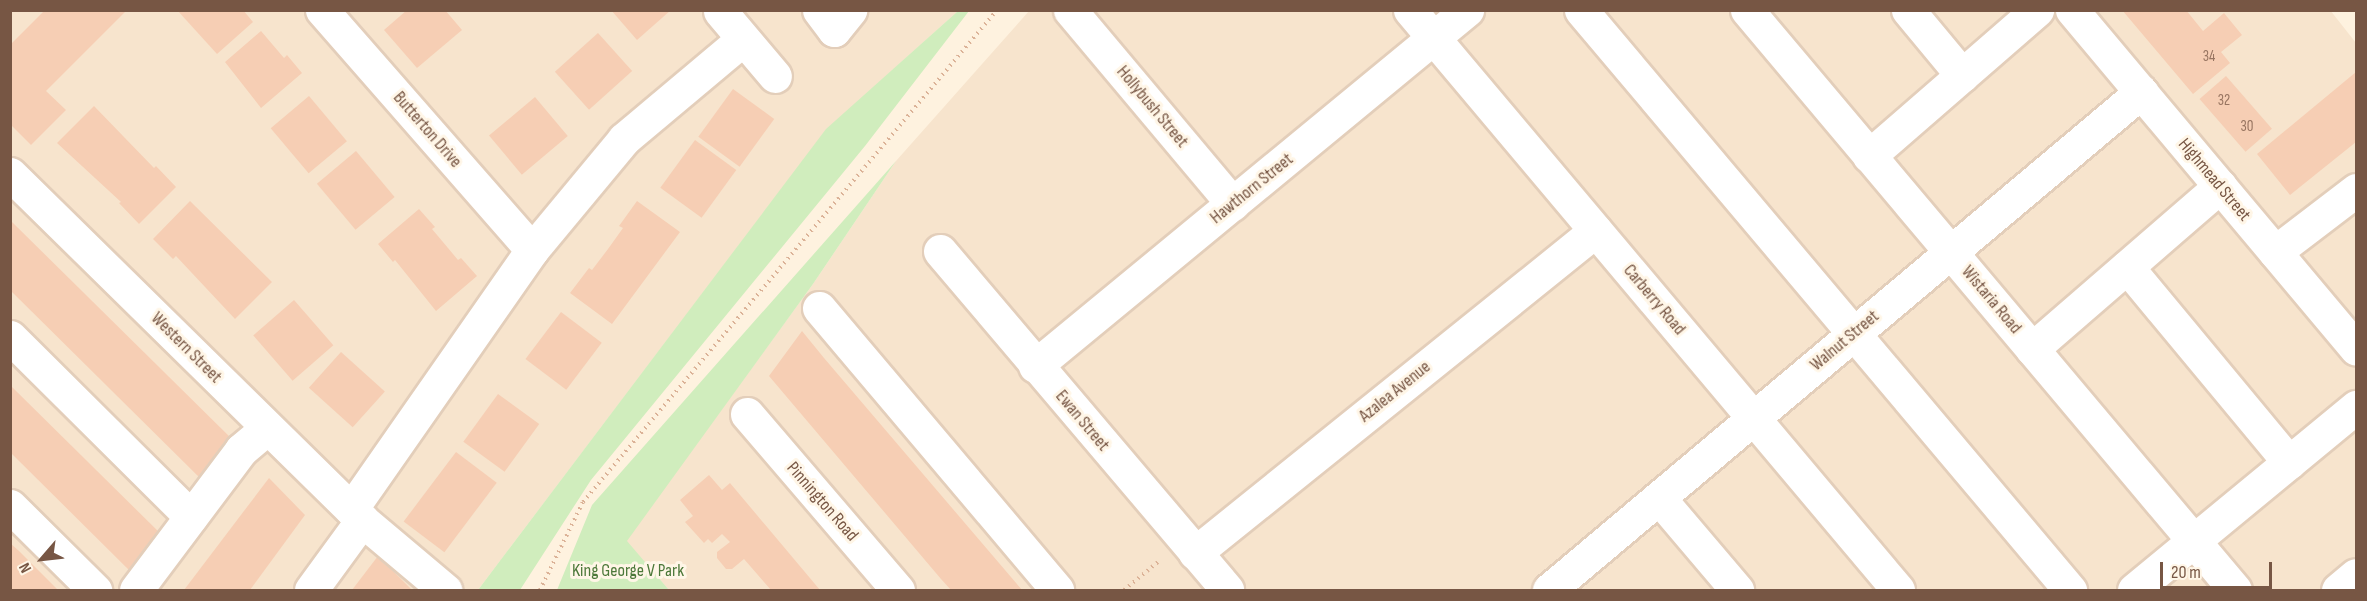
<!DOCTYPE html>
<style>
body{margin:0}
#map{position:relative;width:2367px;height:601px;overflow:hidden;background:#fef2df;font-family:"Sofia Sans Condensed",sans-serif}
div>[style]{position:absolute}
.residential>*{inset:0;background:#f7e4cd}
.green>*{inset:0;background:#d0edbd}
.building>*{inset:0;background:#f6ceb4;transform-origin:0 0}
.path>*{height:4px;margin-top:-2px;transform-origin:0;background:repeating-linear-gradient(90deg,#dbb297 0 1.5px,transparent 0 6px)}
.roads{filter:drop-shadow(2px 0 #e3ceba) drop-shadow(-2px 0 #e3ceba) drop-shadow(0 2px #e3ceba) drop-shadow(0 -2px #e3ceba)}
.minor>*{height:33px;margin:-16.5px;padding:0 16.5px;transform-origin:16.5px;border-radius:16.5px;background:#fff}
span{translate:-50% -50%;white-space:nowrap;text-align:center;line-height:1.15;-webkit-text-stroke:6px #fff6e7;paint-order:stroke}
.number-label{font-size:15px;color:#977460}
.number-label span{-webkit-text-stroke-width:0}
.street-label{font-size:18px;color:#775644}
.park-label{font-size:18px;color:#4c7839}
.frame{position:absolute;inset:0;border:12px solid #775644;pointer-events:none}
.north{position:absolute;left:12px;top:529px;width:60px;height:60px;-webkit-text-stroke:4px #fff6e7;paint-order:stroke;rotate:242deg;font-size:16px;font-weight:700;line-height:24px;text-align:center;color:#775644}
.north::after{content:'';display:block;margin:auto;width:21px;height:27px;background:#775644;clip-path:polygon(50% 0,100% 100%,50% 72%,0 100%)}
.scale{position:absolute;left:2160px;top:562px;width:112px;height:27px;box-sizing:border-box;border:3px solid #775644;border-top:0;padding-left:8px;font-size:18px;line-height:21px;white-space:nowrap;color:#775644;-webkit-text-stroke:4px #fff6e7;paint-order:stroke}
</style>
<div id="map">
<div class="residential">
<div style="clip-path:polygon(2330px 10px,2356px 43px,2356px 559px,2321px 590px,669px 590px,626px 541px,813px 284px,896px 161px,1029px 11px)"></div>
<div style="clip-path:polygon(10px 11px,958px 11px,826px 130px,478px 590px,11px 590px)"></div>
</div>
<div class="green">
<div style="clip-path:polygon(958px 11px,969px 11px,865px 146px,591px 480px,520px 590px,478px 590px,826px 129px)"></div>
<div style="clip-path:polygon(896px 161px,813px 284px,627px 541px,669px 590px,557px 590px,592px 505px)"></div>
</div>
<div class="building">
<div style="clip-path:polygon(45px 10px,127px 10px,46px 91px,66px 110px,31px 145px,10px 124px,10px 45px)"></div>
<div style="clip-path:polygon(177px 10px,243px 10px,253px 22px,217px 54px)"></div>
<div style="clip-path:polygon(407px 10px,445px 10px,462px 30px,417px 68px,384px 30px)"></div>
<div style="clip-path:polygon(611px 10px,671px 10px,637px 40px)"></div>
<div style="clip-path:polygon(2122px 10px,2186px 10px,2203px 31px,2224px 13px,2242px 35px,2221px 52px,2230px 63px,2193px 94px)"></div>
<div style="clip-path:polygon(261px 31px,284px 58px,287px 55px,302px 73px,261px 108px,225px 62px)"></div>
<div style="left:598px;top:33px;width:51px;height:58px;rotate:48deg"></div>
<div style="clip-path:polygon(2356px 72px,2356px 142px,2290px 195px,2257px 154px)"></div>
<div style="left:2226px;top:76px;width:70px;height:35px;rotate:49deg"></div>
<div style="left:733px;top:89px;width:51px;height:59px;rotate:36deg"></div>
<div style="left:309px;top:96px;width:59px;height:50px;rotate:50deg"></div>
<div style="left:535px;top:97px;width:51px;height:60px;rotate:50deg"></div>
<div style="clip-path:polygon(94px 106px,154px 168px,156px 166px,176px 187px,139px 224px,119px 203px,121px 202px,57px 143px)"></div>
<div style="left:695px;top:140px;width:51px;height:59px;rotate:36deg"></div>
<div style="left:356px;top:151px;width:60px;height:51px;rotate:50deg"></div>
<div style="clip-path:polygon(190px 201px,272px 282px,235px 319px,176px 256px,173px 259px,153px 239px)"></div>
<div style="clip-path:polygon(637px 201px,680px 232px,612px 324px,570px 293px,589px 268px,592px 270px,608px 249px,623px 228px,619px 226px)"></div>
<div style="clip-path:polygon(419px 209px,435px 227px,432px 229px,448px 248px,458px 260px,461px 258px,477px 276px,436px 311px,395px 260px,393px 262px,378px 244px)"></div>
<div style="clip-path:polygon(10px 220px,236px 443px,206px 484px,10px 290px)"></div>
<div style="left:294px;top:300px;width:60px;height:54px;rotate:49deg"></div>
<div style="left:561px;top:312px;width:51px;height:59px;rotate:37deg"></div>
<div style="clip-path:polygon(802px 331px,824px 358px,1022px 590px,951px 590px,941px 579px,769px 376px)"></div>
<div style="left:341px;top:352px;width:59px;height:48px;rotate:42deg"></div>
<div style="clip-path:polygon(10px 385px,166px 539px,137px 578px,10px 452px)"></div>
<div style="left:498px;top:394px;width:51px;height:59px;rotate:36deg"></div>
<div style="left:456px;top:452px;width:51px;height:87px;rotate:37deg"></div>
<div style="clip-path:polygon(709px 475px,722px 490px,730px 483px,820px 590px,771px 590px,744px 559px,732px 569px,726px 569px,717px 558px,717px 552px,730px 542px,722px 534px,712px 543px,708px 539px,704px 543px,685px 522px,693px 516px,680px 500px)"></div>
<div style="clip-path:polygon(269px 478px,305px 515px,250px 590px,184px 590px)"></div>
<div style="clip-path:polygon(10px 543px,19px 551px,58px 590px,10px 590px)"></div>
<div style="clip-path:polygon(378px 556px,412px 590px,352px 590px)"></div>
</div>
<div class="path">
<div style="left:540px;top:590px;width:98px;rotate:-64deg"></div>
<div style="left:583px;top:502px;width:643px;rotate:-49.92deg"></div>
<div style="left:1124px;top:590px;width:44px;rotate:-39.5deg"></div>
</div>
<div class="roads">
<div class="minor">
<div style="left:322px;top:10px;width:319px;rotate:48.8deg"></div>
<div style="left:532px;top:250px;width:316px;rotate:124.9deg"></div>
<div style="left:819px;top:10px;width:25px;rotate:53deg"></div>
<div style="left:834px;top:30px;width:26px;rotate:-51deg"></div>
<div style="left:1070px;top:10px;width:253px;rotate:50deg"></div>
<div style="left:1410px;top:10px;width:758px;rotate:49.92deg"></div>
<div style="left:1581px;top:10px;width:759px;rotate:49.87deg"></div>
<div style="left:1747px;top:10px;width:758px;rotate:49.92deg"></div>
<div style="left:1908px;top:10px;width:85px;rotate:50.3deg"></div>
<div style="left:2072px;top:10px;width:442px;rotate:50deg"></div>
<div style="left:720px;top:11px;width:85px;rotate:49.8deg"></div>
<div style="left:1869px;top:156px;width:223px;rotate:-41deg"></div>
<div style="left:10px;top:174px;width:494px;rotate:44.5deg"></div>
<div style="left:362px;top:520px;width:109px;rotate:40.1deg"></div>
<div style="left:532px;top:250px;width:144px;rotate:-50.3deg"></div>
<div style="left:624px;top:139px;width:155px;rotate:-40deg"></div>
<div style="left:940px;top:251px;width:444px;rotate:49.7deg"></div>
<div style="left:2275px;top:252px;width:102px;rotate:-37.4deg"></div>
<div style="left:2127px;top:267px;width:254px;rotate:50.3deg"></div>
<div style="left:819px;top:308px;width:369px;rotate:49.8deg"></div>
<div style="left:10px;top:337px;width:255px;rotate:44.8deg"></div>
<div style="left:2032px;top:349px;width:249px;rotate:-40.9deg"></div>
<div style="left:1035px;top:366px;width:560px;rotate:-39.49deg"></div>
<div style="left:747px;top:414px;width:232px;rotate:49.4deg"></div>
<div style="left:1659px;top:498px;width:121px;rotate:49.7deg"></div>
<div style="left:10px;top:506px;width:120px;rotate:44.7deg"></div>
<div style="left:1195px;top:553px;width:514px;rotate:-38.83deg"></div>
<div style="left:136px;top:590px;width:175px;rotate:-53.1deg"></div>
<div style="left:241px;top:450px;width:34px;rotate:-40deg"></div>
<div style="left:311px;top:590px;width:87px;rotate:-53.9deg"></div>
<div style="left:1549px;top:590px;width:774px;rotate:-40.07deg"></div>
<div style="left:2134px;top:590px;width:288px;rotate:-39.5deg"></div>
<div style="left:2338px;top:590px;width:23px;rotate:-40deg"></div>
</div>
</div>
<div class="number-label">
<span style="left:2209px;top:57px">34</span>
<span style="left:2224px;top:101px">32</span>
<span style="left:2247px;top:127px">30</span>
</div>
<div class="street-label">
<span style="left:1152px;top:107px;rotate:50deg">Hollybush Street</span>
<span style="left:427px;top:130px;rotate:49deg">Butterton Drive</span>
<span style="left:2214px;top:180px;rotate:50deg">Highmead Street</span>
<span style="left:1252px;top:189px;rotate:-39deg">Hawthorn Street</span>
<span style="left:1654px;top:300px;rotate:50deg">Carberry Road</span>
<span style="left:1991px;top:300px;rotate:50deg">Wistaria Road</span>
<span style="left:1845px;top:341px;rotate:-40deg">Walnut Street</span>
<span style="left:186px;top:348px;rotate:45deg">Western Street</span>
<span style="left:1395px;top:392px;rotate:-39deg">Azalea Avenue</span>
<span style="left:1082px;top:421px;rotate:50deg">Ewan Street</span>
<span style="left:822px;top:502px;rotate:49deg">Pinnington Road</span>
</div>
<div class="park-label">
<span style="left:628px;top:571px">King George V Park</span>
</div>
<div class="frame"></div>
<div class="north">N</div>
<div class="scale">20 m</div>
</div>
